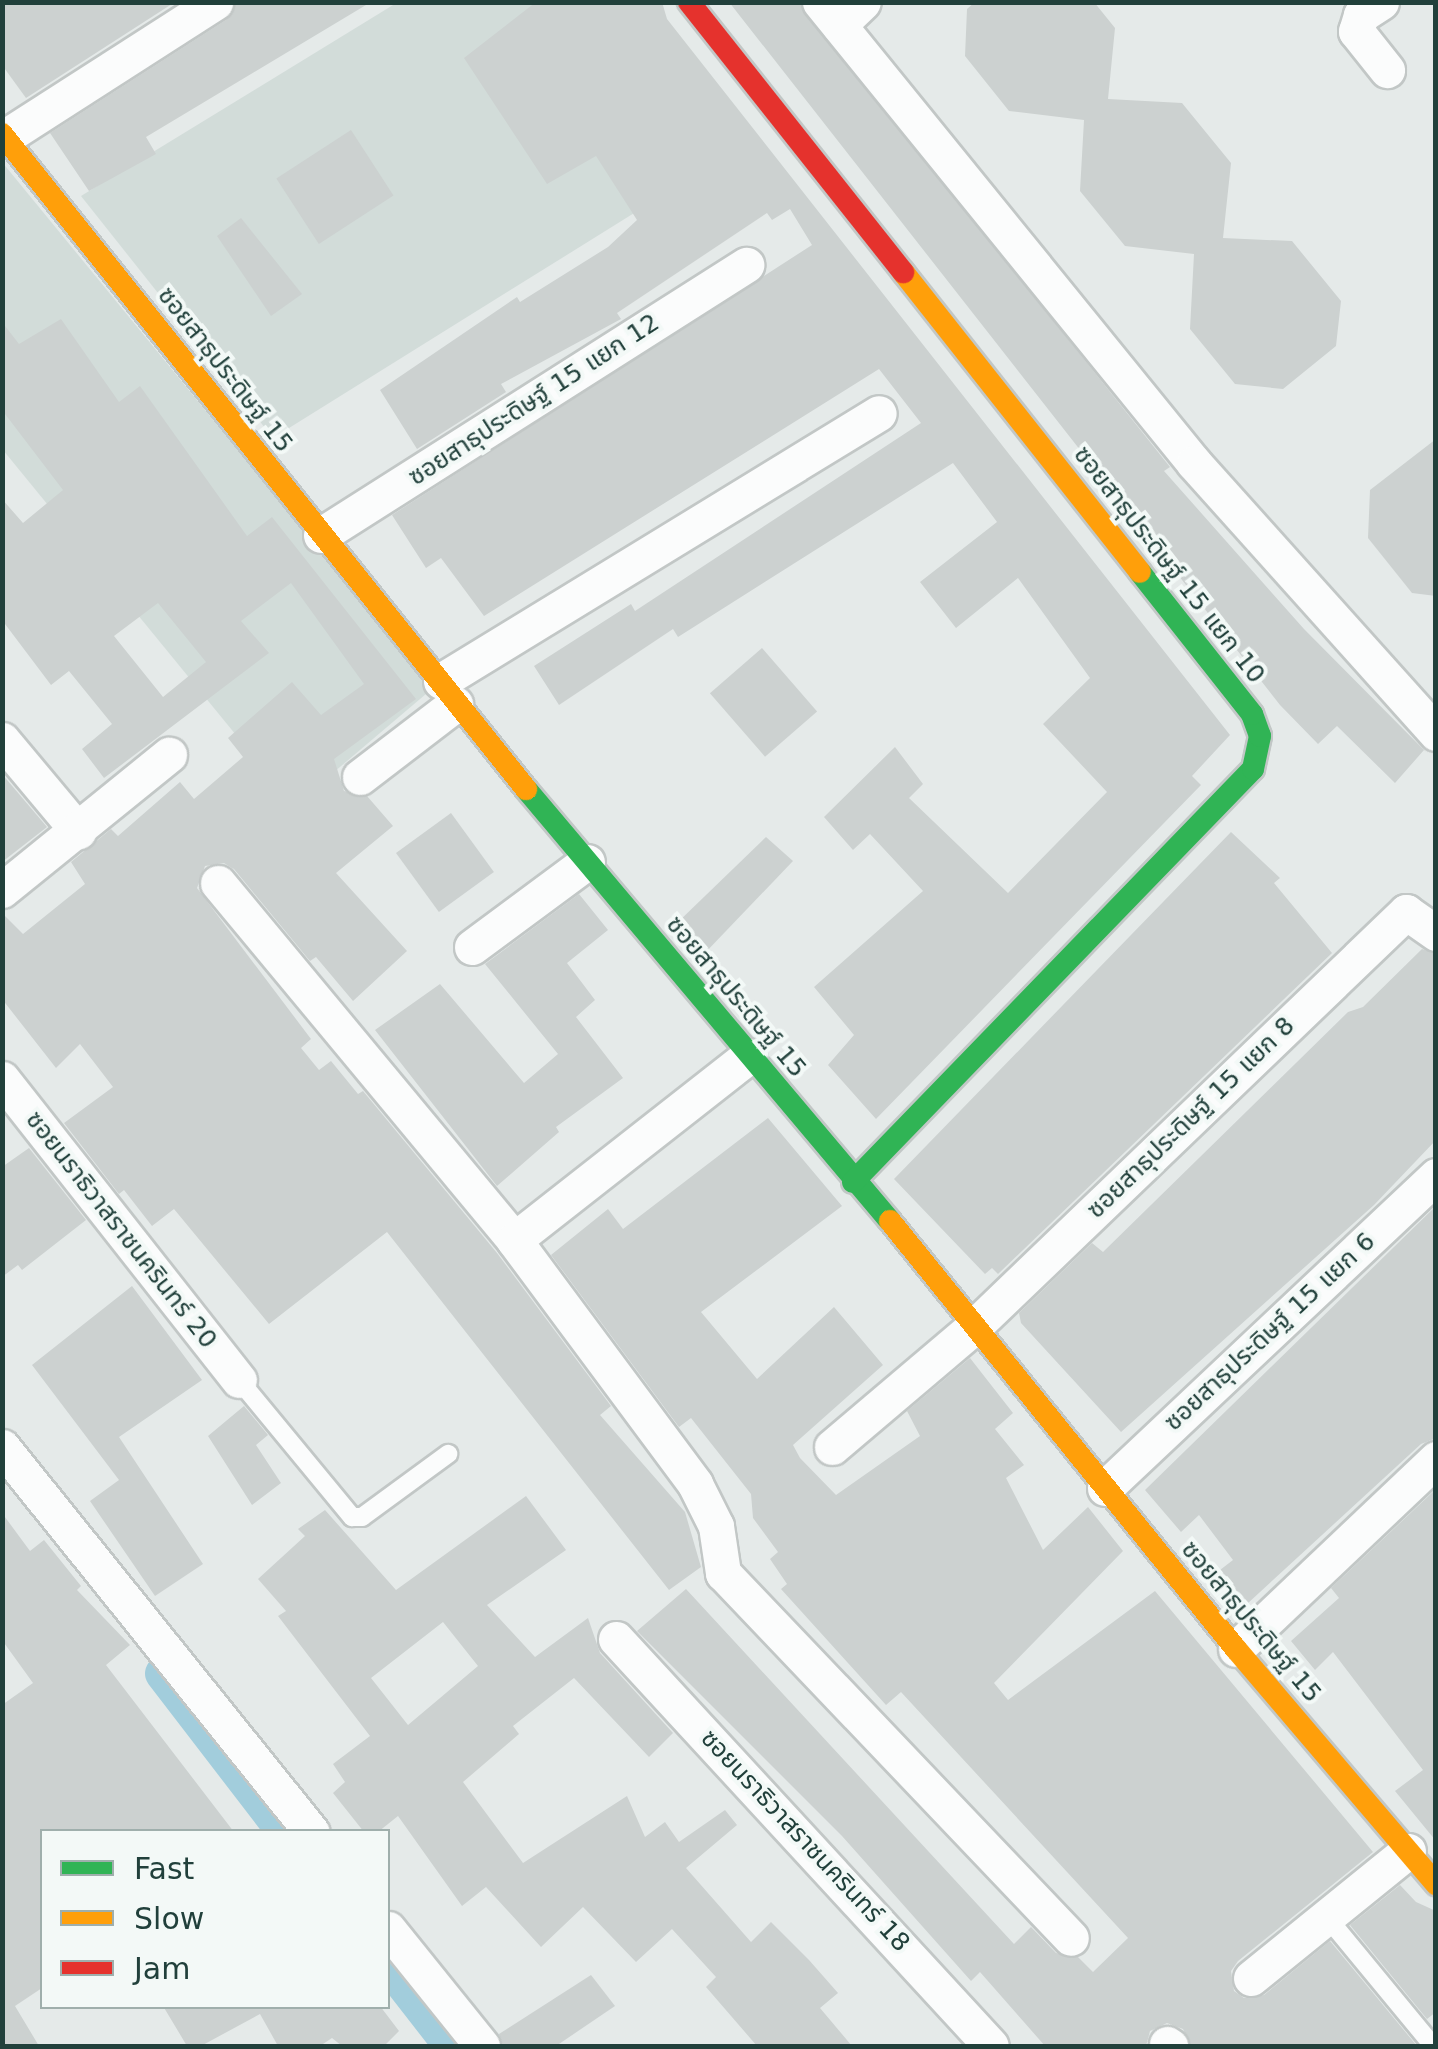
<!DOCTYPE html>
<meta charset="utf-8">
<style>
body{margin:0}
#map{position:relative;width:1438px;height:2049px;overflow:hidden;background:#e5eae9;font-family:"DejaVu Sans","Noto Sans Thai",sans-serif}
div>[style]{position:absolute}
.built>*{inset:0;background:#d2dcd9}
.canal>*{height:35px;margin:-17.5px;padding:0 17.5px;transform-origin:17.5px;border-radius:17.5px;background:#a2cddc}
.building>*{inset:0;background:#ccd1d0;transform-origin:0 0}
.roads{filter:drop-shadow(2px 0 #c2c7c6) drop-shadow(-2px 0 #c2c7c6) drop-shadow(0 2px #c2c7c6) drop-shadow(0 -2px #c2c7c6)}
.lane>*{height:18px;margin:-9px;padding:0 9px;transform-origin:9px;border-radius:9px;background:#fbfcfc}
.street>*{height:35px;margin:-17.5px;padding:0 17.5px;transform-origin:17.5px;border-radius:17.5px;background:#fbfcfc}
.fast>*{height:22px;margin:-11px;padding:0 11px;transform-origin:11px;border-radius:11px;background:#30b455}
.slow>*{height:22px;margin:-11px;padding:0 11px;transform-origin:11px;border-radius:11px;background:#ff9f0a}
.jam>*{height:22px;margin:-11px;padding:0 11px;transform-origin:11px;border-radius:11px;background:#e5322d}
span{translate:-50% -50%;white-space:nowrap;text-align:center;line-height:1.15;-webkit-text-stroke:8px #f3f9f7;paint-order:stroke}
.street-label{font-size:25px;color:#21403b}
.frame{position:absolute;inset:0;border:5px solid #21403b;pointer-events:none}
.legend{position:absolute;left:40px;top:1829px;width:350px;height:180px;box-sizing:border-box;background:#f3f9f7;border:2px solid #9fafac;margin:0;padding:12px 18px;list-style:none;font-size:30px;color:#21403b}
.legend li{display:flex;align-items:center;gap:20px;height:50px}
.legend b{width:50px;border:2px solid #9fafac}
</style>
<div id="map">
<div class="built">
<div style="clip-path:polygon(398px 2px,567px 3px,692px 177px,273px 438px,81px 196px)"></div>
<div style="clip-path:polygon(2px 162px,433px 688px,294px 806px,3px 450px)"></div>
</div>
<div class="canal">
<div style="left:162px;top:1673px;width:200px;rotate:52.5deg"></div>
<div style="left:388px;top:1965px;width:103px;rotate:52.1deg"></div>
</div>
<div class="building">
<div style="clip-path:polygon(2px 2px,175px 2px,26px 98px,2px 65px)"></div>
<div style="clip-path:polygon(236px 2px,371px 2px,146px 137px,156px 154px,89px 191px,50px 133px,226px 20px)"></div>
<div style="clip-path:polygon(536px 2px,662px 2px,667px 19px,1230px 735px,1192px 776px,1201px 785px,876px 1119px,828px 1065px,854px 1035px,814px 987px,923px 891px,870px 834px,853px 850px,824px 817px,895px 747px,923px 784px,909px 798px,1008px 893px,1107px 792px,1043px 724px,1090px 678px,1018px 578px,956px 628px,920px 582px,997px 522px,953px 463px,678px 637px,673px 629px,559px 705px,534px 666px,631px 604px,635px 611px,921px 423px,879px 369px,484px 616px,441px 558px,426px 568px,392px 515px,812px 245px,790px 209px,772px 220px,767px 213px,617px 313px,621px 319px,501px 384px,506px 392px,417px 449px,380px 390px,517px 297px,520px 302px,608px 247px,637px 220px,596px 156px,547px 184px,464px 58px)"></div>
<div style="clip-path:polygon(729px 2px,799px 2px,1170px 467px,1164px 471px,1304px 629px,1424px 750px,1395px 783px,1337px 726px,1318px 744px,1280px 705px)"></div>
<div style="clip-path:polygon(975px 2px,1094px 2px,1115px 28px,1108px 99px,1182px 103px,1231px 163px,1223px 238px,1292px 241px,1341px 301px,1336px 346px,1283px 389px,1235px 384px,1190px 329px,1194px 254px,1125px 246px,1080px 191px,1084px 120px,1009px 111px,965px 56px,967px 9px)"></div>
<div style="left:351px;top:130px;width:78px;height:89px;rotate:57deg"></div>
<div style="clip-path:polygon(241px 218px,302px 294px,271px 316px,217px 236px)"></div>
<div style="clip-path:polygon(evenodd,61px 319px,119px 402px,140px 386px,247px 536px,272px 517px,416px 699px,334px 759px,344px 791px,367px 796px,393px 826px,336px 873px,407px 951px,353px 1001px,316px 957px,310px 961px,234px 869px,224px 863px,205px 866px,197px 888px,311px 1039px,301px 1048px,319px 1070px,331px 1061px,358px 1094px,363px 1091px,497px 1253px,611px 1406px,600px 1415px,685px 1512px,701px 1567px,669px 1590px,387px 1232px,269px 1324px,174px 1209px,152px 1226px,124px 1190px,119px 1194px,64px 1123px,113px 1087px,80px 1044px,56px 1068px,2px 999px,2px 913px,23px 934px,85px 884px,71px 862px,111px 829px,118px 836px,180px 782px,194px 799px,243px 757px,228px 738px,292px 682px,321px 715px,364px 684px,291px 583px,241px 621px,269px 653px,104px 778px,82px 749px,112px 724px,69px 671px,51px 685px,2px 620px,2px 499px,23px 523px,63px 490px,2px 410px,2px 322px,19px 344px,61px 319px,158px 603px,206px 662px,163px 697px,114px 636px,158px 603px)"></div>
<div style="clip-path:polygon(1436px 439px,1436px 596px,1412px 593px,1368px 538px,1370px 490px)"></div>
<div style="left:762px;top:648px;width:84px;height:69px;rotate:49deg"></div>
<div style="clip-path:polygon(2px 774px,47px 827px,2px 862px)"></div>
<div style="left:451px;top:813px;width:73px;height:68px;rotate:54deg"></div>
<div style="clip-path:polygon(1231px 832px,1280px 878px,1274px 883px,1332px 953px,998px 1274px,992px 1268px,985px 1274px,894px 1179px)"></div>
<div style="clip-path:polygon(766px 837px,793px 861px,704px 954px,676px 924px)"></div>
<div style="clip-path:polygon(579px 894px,608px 930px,567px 963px,595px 1000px,576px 1017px,623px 1078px,556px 1127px,559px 1132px,497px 1186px,375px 1030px,440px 984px,524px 1083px,558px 1054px,485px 964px)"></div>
<div style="clip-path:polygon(1422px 949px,1436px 954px,1436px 1140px,1374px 1205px,1121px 1432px,1021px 1323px,1019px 1313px,1092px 1243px,1103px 1252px,1348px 1012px,1363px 1007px)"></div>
<div style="clip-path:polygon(768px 1118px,842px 1206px,701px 1312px,757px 1379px,834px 1307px,883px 1365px,793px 1445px,800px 1458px,836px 1495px,920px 1436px,907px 1411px,970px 1358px,1013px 1413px,995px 1429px,1024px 1465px,1006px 1478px,1043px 1550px,1088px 1507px,1123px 1551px,994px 1683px,1008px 1700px,1155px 1591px,1373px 1852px,1238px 1961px,1231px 1971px,1234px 1991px,1244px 1998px,1264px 1995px,1330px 1941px,1417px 2046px,1191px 2046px,1183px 2029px,1167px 2023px,1150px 2031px,1146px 2046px,1045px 2046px,980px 1972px,971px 1981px,842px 1836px,637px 1631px,686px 1589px,1014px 1944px,1031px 1927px,1056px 1953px,1078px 1957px,1093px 1972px,1128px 1938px,901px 1692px,886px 1705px,781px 1589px,787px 1584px,770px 1559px,778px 1552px,753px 1518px,751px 1494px,691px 1418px,679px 1427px,551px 1255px,608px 1209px,623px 1229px)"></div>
<div style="clip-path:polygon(29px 1148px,86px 1220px,22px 1270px,18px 1265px,2px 1277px,2px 1167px)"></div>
<div style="clip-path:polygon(1436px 1206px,1436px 1438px,1421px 1444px,1247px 1604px,1220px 1570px,1233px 1560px,1199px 1515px,1181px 1532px,1145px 1490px)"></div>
<div style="clip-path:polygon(132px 1286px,202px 1380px,119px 1437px,203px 1564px,155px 1596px,90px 1501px,119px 1480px,32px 1365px)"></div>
<div style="clip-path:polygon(244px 1406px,268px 1435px,256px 1445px,281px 1483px,252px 1505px,208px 1436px)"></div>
<div style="clip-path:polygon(1436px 1489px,1436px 1841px,1395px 1791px,1423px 1770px,1333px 1652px,1315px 1670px,1291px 1641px,1339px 1598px,1331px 1588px)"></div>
<div style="clip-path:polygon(evenodd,526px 1496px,566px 1550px,487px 1605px,535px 1657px,588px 1618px,600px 1653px,673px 1733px,649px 1757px,574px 1678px,513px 1726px,519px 1734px,463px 1782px,523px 1863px,627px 1796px,645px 1837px,665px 1822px,679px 1842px,725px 1810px,737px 1825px,686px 1868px,751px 1942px,771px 1922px,809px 1960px,838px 1993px,820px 2008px,852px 2046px,757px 2046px,706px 1987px,716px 1977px,672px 1929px,636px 1962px,583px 1907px,541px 1947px,486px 1887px,462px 1906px,398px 1816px,378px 1832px,364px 1832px,333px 1793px,345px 1782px,333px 1764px,370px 1736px,278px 1616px,286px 1611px,258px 1579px,305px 1536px,298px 1529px,325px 1510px,396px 1590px,526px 1496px,443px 1622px,478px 1666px,408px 1725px,371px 1678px,443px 1622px)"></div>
<div style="clip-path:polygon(2px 1513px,30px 1551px,44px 1540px,81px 1586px,77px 1590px,130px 1645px,106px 1665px,234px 1832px,42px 1832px,42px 1988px,15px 2006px,39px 2046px,2px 2046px,2px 1705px,33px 1683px,2px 1640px)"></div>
<div style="clip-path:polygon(1400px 1885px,1416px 1902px,1436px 1911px,1436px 2012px,1427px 2019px,1350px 1925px)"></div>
<div style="clip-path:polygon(591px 1975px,615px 2006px,556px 2046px,503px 2046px,499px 2034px)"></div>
<div style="clip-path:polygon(163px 2006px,380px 2006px,399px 2031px,384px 2046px,342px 2046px,332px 2038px,320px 2046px,278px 2046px,260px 2014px,201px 2046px,187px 2046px)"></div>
</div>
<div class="roads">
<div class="lane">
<div style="left:239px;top:1380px;width:178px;rotate:50.5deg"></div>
<div style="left:352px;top:1517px;width:10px"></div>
<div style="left:362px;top:1517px;width:107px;rotate:-36.2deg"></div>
<div style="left:1326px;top:1916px;width:168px;rotate:50.5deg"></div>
</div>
<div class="street">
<div style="left:820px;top:2px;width:594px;rotate:50.95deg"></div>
<div style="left:1194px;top:463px;width:363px;rotate:48.1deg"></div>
<div style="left:1381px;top:2px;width:24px;rotate:147deg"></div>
<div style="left:1361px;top:15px;width:17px;rotate:107deg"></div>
<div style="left:1356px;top:31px;width:50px;rotate:51.5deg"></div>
<div style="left:839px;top:25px;width:33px;rotate:-44deg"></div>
<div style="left:5px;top:137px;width:250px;rotate:-32.7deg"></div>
<div style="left:321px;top:535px;width:504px;rotate:-32.43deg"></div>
<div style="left:441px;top:681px;width:513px;rotate:-31.46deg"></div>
<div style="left:2px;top:740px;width:119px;rotate:50.1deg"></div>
<div style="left:360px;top:777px;width:120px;rotate:-37.5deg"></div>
<div style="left:218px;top:883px;width:464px;rotate:50.3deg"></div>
<div style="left:514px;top:1240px;width:304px;rotate:53.4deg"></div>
<div style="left:695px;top:1484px;width:47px;rotate:63.4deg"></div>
<div style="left:716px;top:1526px;width:48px;rotate:81.5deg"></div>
<div style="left:723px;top:1573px;width:504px;rotate:46.37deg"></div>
<div style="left:2px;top:890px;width:215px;rotate:-39deg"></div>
<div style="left:472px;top:947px;width:143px;rotate:-36.5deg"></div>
<div style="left:2px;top:1079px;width:383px;rotate:51.8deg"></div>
<div style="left:514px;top:1240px;width:298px;rotate:-38.1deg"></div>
<div style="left:2px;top:1447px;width:494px;rotate:51.2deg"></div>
<div style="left:832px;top:1447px;width:190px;rotate:-40.3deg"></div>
<div style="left:977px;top:1324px;width:595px;rotate:-43.84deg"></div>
<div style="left:1406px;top:912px;width:37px;rotate:35deg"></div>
<div style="left:1105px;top:1488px;width:455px;rotate:-43.3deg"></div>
<div style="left:616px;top:1639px;width:553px;rotate:47.34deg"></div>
<div style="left:1236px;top:1649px;width:276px;rotate:-43.5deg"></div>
<div style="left:388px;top:1929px;width:150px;rotate:51.2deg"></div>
<div style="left:1251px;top:1978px;width:202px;rotate:-39deg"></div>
<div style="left:1167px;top:2044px;width:4px;rotate:34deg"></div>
</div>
<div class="fast">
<div style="left:526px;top:789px;width:565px;rotate:49.88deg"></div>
<div style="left:853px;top:1182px;width:575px;rotate:-45.92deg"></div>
<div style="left:1253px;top:769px;width:34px;rotate:-78deg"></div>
<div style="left:1260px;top:736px;width:23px;rotate:-110deg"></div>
<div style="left:1252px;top:714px;width:181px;rotate:-128.3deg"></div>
</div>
<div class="slow">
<div style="left:2px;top:134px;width:839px;rotate:51.34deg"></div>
<div style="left:903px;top:272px;width:382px;rotate:51.7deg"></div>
<div style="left:890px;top:1221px;width:550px;rotate:51.05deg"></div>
<div style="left:1236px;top:1649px;width:309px;rotate:49.6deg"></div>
</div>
<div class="jam">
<div style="left:689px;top:2px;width:345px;rotate:51.6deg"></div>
</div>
</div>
<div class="street-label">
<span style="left:225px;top:370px;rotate:52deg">ซอยสาธุประดิษฐ์ 15</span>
<span style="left:534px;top:400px;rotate:-33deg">ซอยสาธุประดิษฐ์ 15 แยก 12</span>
<span style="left:1169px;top:565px;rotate:52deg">ซอยสาธุประดิษฐ์ 15 แยก 10</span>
<span style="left:736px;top:997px;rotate:50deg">ซอยสาธุประดิษฐ์ 15</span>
<span style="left:1191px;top:1118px;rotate:-44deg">ซอยสาธุประดิษฐ์ 15 แยก 8</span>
<span style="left:121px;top:1230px;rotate:52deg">ซอยนราธิวาสราชนครินทร์ 20</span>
<span style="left:1270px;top:1332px;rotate:-43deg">ซอยสาธุประดิษฐ์ 15 แยก 6</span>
<span style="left:1251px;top:1622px;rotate:50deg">ซอยสาธุประดิษฐ์ 15</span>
<span style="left:805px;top:1841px;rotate:47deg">ซอยนราธิวาสราชนครินทร์ 18</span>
</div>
<div class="frame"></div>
<ul class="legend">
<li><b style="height:12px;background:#30b455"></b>Fast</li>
<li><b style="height:12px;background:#ff9f0a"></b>Slow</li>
<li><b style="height:12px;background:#e5322d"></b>Jam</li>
</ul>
</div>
